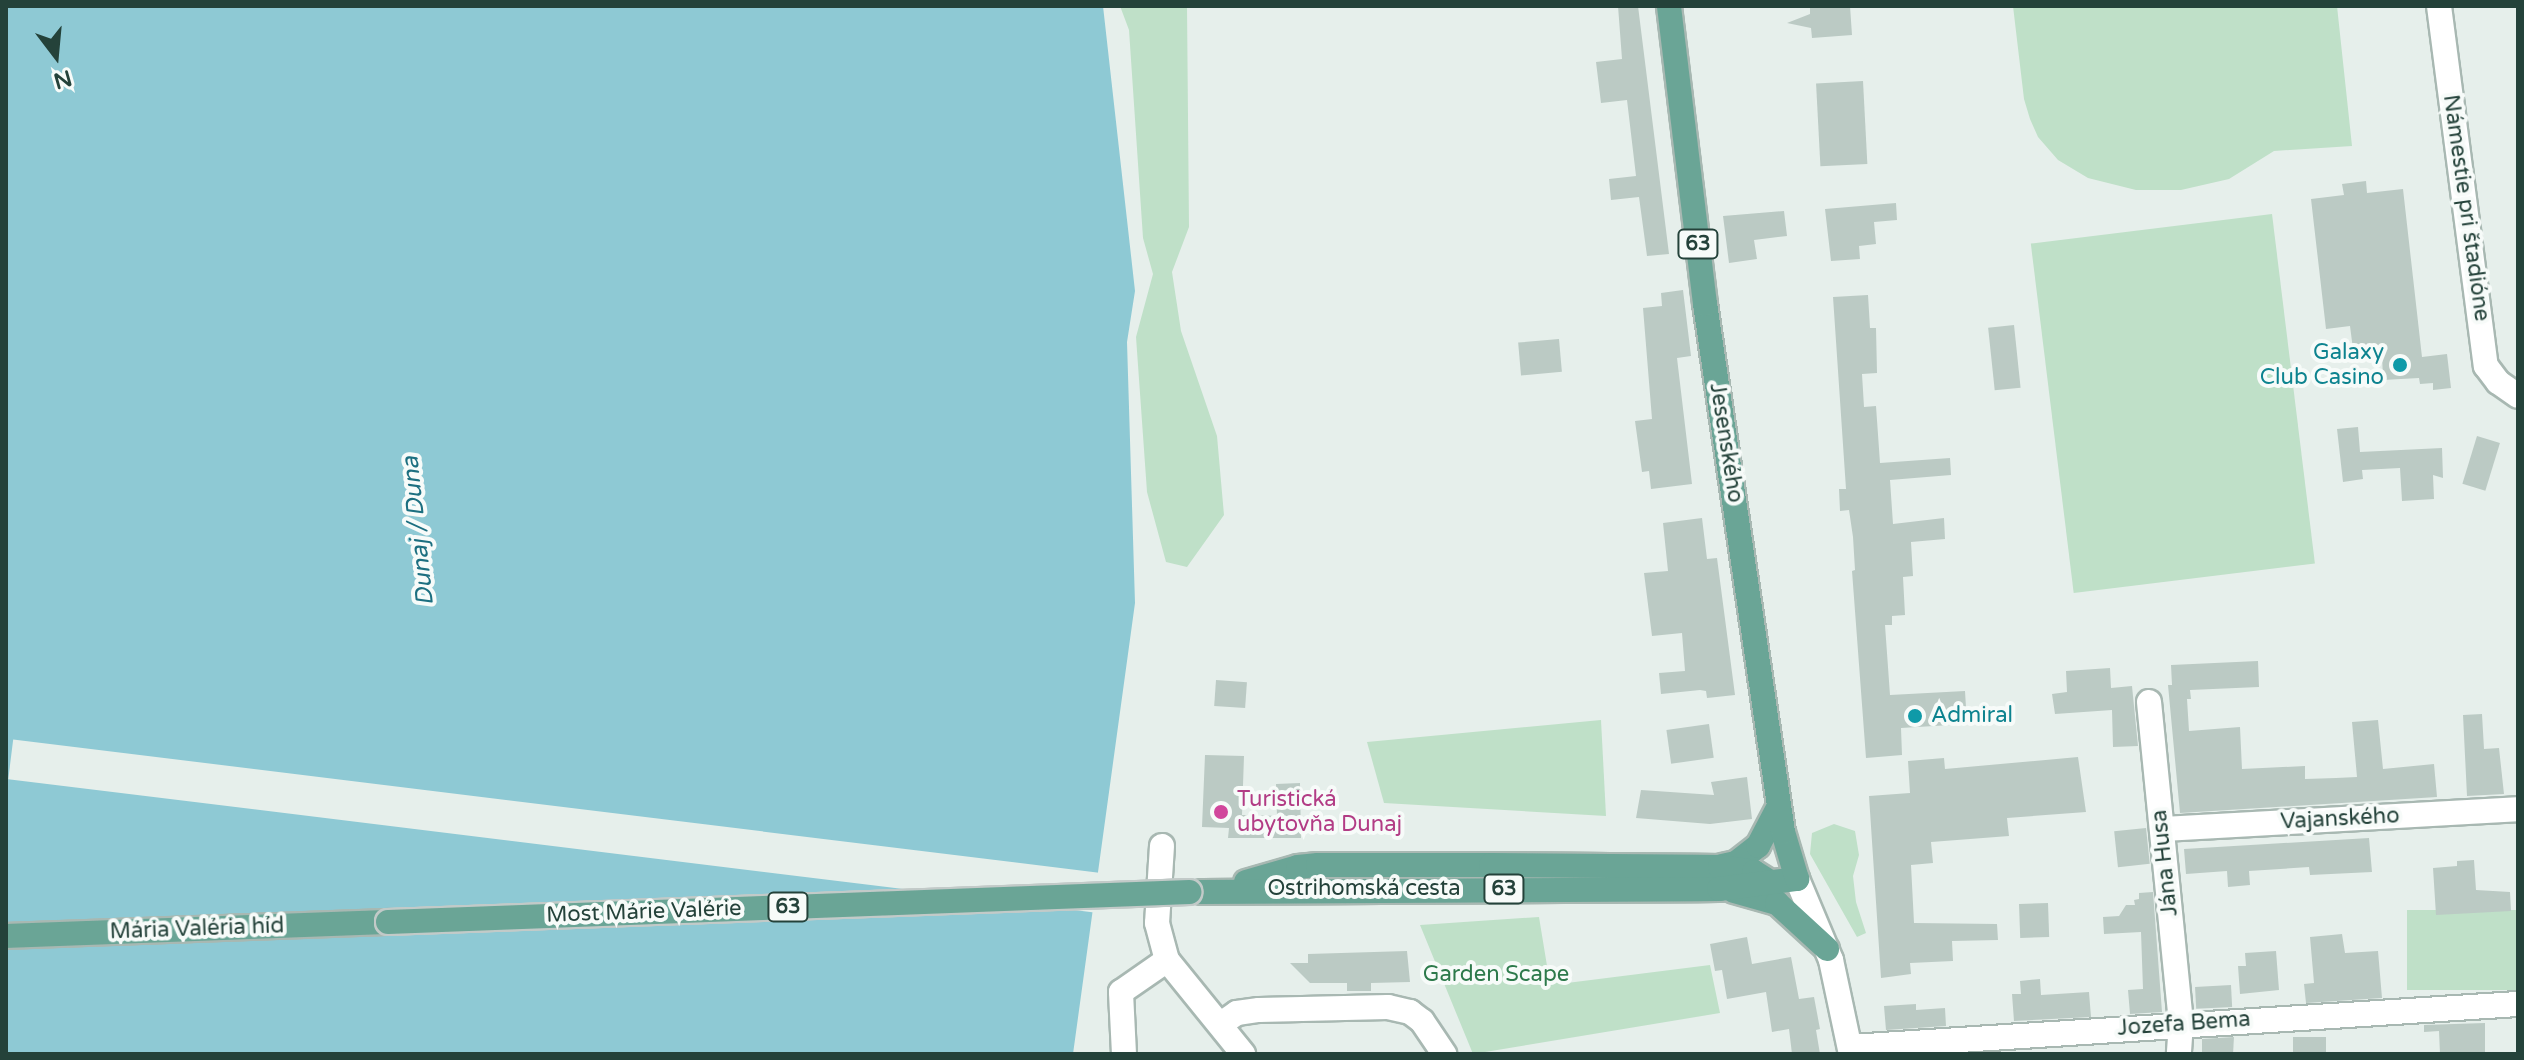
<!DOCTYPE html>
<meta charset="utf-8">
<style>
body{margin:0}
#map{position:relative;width:2524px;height:1060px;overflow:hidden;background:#e6efeb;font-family:"Varela Round",sans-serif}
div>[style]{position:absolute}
.green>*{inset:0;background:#bfe0c8;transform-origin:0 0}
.water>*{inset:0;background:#8ec9d4}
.pier>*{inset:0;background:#e6efeb;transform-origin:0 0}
.building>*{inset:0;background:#bbcac4;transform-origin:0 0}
.roads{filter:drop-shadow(2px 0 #a8b8b2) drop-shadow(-2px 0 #a8b8b2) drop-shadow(0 2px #a8b8b2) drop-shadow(0 -2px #a8b8b2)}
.minor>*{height:24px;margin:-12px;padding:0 12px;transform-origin:12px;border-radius:12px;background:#fff}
.major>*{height:24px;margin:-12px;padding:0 12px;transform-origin:12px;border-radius:12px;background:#6aa596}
.bridges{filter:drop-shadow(2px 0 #c2cac8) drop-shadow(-2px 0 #c2cac8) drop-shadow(0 2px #c2cac8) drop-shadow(0 -2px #c2cac8)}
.major-bridge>*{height:24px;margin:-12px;padding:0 12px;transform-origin:12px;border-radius:12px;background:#6aa596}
.dots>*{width:22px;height:22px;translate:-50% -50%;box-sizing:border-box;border:4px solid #f7fbf9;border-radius:50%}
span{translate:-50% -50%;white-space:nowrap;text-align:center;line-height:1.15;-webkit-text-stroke:8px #f7fbf9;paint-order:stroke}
.shield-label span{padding:2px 6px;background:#f7fbf9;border:2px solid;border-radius:6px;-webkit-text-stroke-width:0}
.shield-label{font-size:20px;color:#24423a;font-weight:700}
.street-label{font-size:22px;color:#24423a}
.culture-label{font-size:22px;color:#0d838f}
.right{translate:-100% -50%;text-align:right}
.left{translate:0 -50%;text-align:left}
.hotel-label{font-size:22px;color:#b23c85}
.park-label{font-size:22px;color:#2d7a4b}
.water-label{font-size:24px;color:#1c6f80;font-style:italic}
.frame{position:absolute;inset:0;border:8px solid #24423a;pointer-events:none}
.north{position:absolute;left:16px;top:16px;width:80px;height:80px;-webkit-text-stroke:6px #f7fbf9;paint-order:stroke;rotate:164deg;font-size:22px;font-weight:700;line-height:32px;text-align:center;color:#24423a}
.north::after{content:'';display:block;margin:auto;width:28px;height:36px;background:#24423a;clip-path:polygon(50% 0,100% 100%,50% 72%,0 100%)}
</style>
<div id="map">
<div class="green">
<div style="clip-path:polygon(1120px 6px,1187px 6px,1189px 227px,1172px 272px,1181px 331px,1217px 436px,1224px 515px,1187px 567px,1166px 562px,1147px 492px,1136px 337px,1153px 274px,1143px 238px,1129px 30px)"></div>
<div style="clip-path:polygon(2013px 6px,2337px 6px,2352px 146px,2274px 151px,2229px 179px,2181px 190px,2136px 190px,2088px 178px,2058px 160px,2038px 137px,2030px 119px,2024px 99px)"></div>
<div style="left:2272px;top:214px;width:352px;height:243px;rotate:83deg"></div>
<div style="clip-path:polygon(1601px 720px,1606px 816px,1384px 803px,1367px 742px)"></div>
<div style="clip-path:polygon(1834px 824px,1855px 831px,1859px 855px,1853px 876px,1856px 902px,1866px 933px,1857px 937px,1810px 854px,1812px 833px)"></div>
<div style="left:2518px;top:910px;width:80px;height:111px;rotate:90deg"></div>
<div style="clip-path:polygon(1539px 917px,1549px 978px,1567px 983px,1710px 965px,1720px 1013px,1473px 1054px,1420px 925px)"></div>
</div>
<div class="water">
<div style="clip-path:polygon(6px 6px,1103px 6px,1135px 291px,1127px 342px,1135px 603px,1073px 1054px,6px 1054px)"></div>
</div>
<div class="pier">
<div style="left:1101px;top:873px;width:40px;height:1096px;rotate:97deg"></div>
</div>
<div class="building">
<div style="clip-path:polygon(1618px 6px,1638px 6px,1669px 254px,1647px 256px,1639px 197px,1611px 200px,1609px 179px,1636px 176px,1627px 100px,1601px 103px,1596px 62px,1622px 59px)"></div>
<div style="clip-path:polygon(1810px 6px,1850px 6px,1852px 35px,1812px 38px,1811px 28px,1787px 23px,1810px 14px)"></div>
<div style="left:1863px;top:81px;width:83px;height:47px;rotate:87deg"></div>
<div style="clip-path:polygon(2366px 181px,2367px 193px,2403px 189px,2422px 357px,2447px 354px,2451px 388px,2433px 390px,2433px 383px,2420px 384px,2419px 378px,2383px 380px,2382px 354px,2354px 357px,2350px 326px,2326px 329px,2311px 199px,2344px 195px,2342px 184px)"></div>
<div style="clip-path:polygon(1896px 203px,1897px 220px,1874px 222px,1876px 244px,1859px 246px,1860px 259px,1831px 261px,1825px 209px)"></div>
<div style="clip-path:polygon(1784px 211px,1787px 236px,1754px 240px,1757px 259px,1729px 263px,1723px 216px)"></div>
<div style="clip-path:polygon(1683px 290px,1691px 356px,1677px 358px,1692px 484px,1651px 489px,1649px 471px,1642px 472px,1635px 421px,1652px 419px,1643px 308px,1662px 306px,1661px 293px)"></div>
<div style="clip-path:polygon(1868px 295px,1870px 328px,1876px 328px,1877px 373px,1862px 374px,1864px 407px,1876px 406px,1880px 463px,1950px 458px,1951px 475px,1890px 480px,1893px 524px,1944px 518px,1945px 539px,1911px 542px,1913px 576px,1903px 577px,1905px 615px,1892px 616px,1892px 625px,1885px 625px,1890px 695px,1965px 691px,1967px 724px,1901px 728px,1902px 755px,1866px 758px,1852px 571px,1855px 570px,1853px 537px,1849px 510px,1840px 511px,1839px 489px,1846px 489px,1833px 297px)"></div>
<div style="left:2014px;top:325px;width:63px;height:26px;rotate:84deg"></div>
<div style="left:1559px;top:339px;width:33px;height:41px;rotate:85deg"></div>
<div style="clip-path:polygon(2358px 427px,2360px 452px,2442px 448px,2443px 478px,2433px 475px,2434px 499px,2402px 501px,2400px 468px,2362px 470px,2363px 479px,2343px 482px,2337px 429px)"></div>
<div style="left:2477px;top:436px;width:24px;height:50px;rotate:17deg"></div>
<div style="clip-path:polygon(1702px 518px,1707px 559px,1717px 558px,1735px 695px,1707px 698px,1706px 691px,1700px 690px,1661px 694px,1659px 673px,1685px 671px,1682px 633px,1652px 636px,1644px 573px,1668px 571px,1663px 523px)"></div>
<div style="clip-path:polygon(2258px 661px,2259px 687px,2190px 690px,2191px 699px,2187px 699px,2189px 731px,2240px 727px,2242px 769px,2305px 766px,2305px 779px,2336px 778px,2357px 777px,2352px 722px,2378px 720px,2383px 769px,2434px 764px,2437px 797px,2180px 813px,2168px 685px,2172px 685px,2171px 665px)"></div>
<div style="clip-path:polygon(2110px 668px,2111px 688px,2132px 686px,2138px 746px,2113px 747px,2112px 710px,2055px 714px,2052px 694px,2067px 692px,2066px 671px)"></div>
<div style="left:1216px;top:680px;width:31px;height:26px;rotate:4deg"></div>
<div style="clip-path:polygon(2482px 714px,2484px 749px,2499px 748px,2504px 794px,2467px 796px,2463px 715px)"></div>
<div style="left:1709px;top:724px;width:34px;height:43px;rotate:82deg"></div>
<div style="clip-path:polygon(1205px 755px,1244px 756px,1242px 815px,1277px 816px,1276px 784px,1300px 783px,1301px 838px,1228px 838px,1229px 828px,1202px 827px)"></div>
<div style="clip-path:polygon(2078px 757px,2086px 812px,2007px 818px,2009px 836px,1931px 842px,1933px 863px,1911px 865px,1914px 923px,1997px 924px,1998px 940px,1952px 941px,1953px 961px,1910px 963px,1911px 974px,1881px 978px,1869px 796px,1910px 793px,1908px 761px,1944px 758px,1945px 769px)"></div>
<div style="clip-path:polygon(1747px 777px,1752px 819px,1710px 824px,1636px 818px,1641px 790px,1714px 795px,1711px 782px)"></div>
<div style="left:2146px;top:828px;width:36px;height:32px;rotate:84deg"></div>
<div style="clip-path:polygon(2369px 838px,2372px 872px,2310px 875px,2309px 867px,2249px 871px,2250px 885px,2228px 887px,2227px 871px,2186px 874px,2184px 849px)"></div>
<div style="clip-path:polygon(2474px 860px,2476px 890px,2510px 892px,2511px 911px,2436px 915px,2433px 868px,2457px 866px,2457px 861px)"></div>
<div style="clip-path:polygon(2153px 892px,2162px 1012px,2130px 1014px,2128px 990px,2143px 989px,2141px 932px,2104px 934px,2103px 917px,2119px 916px,2126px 905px,2135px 905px,2134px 900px,2139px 899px,2139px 893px)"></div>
<div style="left:2048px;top:903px;width:34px;height:29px;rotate:88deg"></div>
<div style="clip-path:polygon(2342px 934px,2345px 953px,2378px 951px,2382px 998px,2306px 1003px,2304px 984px,2314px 983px,2310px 937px)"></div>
<div style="clip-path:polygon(1747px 937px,1752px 964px,1791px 957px,1799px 999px,1814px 997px,1820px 1029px,1816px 1030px,1820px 1054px,1792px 1054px,1789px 1029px,1772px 1032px,1766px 992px,1727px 999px,1722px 970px,1715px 971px,1710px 944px)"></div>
<div style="clip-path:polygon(1407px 951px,1410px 982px,1371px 983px,1371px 991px,1347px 991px,1347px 983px,1310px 983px,1290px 963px,1308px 963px,1308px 954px)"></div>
<div style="clip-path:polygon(2276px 951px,2279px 990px,2240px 994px,2238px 966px,2246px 966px,2245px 953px)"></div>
<div style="clip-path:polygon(2040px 979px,2041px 995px,2089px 992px,2091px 1017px,2014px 1021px,2012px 994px,2021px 994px,2020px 981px)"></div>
<div style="left:2231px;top:985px;width:22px;height:36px;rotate:87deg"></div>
<div style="clip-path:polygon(1916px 1004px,1916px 1010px,1945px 1008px,1946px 1026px,1886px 1030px,1884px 1006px)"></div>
<div style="clip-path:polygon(2485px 1023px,2485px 1054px,2440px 1054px,2439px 1031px,2424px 1032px,2424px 1025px)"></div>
<div style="clip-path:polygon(2234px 1037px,2233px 1054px,2202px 1052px,2202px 1039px)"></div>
<div style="left:2326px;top:1037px;width:17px;height:33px;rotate:90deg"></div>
</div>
<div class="roads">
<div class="minor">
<div style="left:2439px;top:6px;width:363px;rotate:82.6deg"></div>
<div style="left:2486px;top:366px;width:20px;rotate:53deg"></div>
<div style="left:2498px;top:382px;width:24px;rotate:35deg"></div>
<div style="left:2149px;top:702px;width:323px;rotate:84.3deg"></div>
<div style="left:2181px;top:1023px;width:31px;rotate:94deg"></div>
<div style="left:2162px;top:829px;width:357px;rotate:-3.2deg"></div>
<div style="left:1162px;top:846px;width:77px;rotate:93.7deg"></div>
<div style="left:1157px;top:923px;width:38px;rotate:75deg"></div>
<div style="left:1167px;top:960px;width:121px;rotate:51deg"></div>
<div style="left:1797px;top:879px;width:88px;rotate:67.2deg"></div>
<div style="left:1831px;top:960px;width:96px;rotate:78deg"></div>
<div style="left:1221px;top:1024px;width:19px;rotate:-35deg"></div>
<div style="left:1237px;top:1013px;width:22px;rotate:-8deg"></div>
<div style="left:1259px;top:1010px;width:129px;rotate:-1.3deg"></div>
<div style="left:1388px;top:1007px;width:23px;rotate:13deg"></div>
<div style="left:1410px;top:1012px;width:15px;rotate:37deg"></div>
<div style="left:1422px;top:1021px;width:40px;rotate:56deg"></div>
<div style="left:1851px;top:1047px;width:668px;rotate:-3.69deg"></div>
<div style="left:1124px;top:1054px;width:62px;rotate:-92.8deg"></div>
<div style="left:1121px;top:992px;width:56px;rotate:-34.8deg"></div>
</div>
<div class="major">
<div style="left:1722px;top:866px;width:14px;rotate:-12deg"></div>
<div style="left:1736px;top:863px;width:28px;rotate:-38deg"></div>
<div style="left:1758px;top:846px;width:45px;rotate:-62.3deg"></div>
<div style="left:1246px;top:882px;width:54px;rotate:-16.1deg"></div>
<div style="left:1298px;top:867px;width:20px;rotate:-6deg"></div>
<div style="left:1318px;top:865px;width:173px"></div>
<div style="left:1491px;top:865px;width:229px;rotate:0.5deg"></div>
<div style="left:1720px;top:867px;width:34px;rotate:8deg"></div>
<div style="left:1754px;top:872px;width:15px;rotate:32deg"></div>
<div style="left:1734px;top:891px;width:45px;rotate:15.6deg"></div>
<div style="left:1777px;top:903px;width:68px;rotate:42.6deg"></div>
<div style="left:1201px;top:892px;width:518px;rotate:-0.33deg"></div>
<div style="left:1719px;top:889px;width:79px;rotate:-7.3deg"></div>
<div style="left:1797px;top:879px;width:49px;rotate:-106.6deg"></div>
<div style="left:1783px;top:832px;width:534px;rotate:-98.4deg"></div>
<div style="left:1705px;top:304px;width:300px;rotate:-96.9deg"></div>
<div style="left:6px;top:936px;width:382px;rotate:-2.1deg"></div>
</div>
</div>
<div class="bridges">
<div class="major-bridge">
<div style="left:388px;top:922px;width:802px;rotate:-2.14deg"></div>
</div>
</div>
<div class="dots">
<div style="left:2400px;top:365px;background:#0f9aa8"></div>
<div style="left:1915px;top:716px;background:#0f9aa8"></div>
<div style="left:1221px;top:812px;background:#d1479c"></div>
</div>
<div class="shield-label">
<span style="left:1698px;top:244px">63</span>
<span style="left:1504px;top:889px">63</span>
<span style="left:788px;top:907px">63</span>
</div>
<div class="street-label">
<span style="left:2466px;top:208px;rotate:82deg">Námestie pri štadióne</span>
<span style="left:1726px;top:443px;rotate:81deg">Jesenského</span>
<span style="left:2340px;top:819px;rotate:-3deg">Vajanského</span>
<span style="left:2165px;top:863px;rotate:-96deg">Jána Husa</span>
<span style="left:1364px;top:889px">Ostrihomská cesta</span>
<span style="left:644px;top:912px;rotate:-2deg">Most Márie Valérie</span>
<span style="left:197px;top:929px;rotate:-2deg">Mária Valéria híd</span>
<span style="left:2184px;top:1024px;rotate:-4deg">Jozefa Bema</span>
</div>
<div class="culture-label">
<span class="right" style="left:2384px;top:365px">Galaxy<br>Club Casino</span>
<span class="left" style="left:1931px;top:716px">Admiral</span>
</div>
<div class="hotel-label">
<span class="left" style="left:1237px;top:812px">Turistická<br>ubytovňa Dunaj</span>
</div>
<div class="park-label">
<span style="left:1496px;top:975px">Garden Scape</span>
</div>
<div class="water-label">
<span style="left:418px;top:531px;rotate:-96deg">Dunaj / Duna</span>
</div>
<div class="frame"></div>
<div class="north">N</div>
</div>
